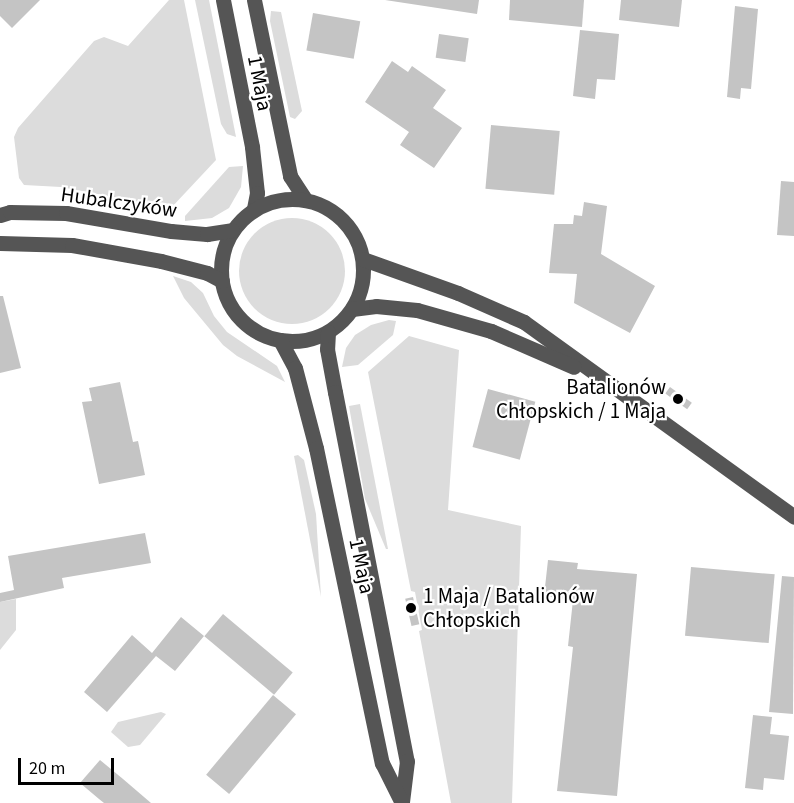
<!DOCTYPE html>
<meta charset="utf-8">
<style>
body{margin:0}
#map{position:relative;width:794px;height:803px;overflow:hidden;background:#fff;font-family:"Source Sans 3",sans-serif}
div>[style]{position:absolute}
.green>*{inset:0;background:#dcdcdc}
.round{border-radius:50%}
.building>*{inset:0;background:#c4c4c4;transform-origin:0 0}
.minor>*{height:15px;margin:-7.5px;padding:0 7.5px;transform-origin:7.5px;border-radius:7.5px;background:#555}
.minor>.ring{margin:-7.5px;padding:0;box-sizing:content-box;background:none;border:15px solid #555;border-radius:50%}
.dots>*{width:16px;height:16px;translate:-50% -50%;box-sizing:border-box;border:3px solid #fff;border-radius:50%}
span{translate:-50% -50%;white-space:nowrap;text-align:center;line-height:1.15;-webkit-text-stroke:4.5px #fff;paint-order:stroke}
.street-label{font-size:21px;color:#000}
.poi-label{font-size:21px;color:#000}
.right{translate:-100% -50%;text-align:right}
.left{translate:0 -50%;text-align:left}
.scale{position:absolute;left:18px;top:758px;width:96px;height:27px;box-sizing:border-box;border:3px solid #000;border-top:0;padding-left:8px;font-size:18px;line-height:21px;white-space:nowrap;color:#000;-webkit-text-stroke:4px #fff;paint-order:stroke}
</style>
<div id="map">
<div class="green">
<div style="clip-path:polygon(169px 0,184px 0,216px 160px,171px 208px,61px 187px,24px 185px,19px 178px,14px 137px,18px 128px,94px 41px,104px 37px,128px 46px)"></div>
<div style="clip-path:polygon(195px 0,209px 0,236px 137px,227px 134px,221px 124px)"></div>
<div style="clip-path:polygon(271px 11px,281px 12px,302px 111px,295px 119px,290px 117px,270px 21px)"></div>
<div style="clip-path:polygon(243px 166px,241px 187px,229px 208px,212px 218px,185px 221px,185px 216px,229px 167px)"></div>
<div class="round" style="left:239px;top:218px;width:106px;height:106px"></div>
<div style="clip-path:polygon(173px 276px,191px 282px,203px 293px,214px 316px,227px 332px,277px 366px,285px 382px,237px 356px,223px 345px,184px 298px)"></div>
<div style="clip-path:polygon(389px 320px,396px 321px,393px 335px,358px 365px,342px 367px,346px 348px,355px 335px,371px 325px)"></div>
<div style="clip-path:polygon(409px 336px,459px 350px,448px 510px,521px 526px,512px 803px,451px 803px,419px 631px,422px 630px,415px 592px,411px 591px,368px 372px)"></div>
<div style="clip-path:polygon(360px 404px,388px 549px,386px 549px,365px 499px,349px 406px)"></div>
<div style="clip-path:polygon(298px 455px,304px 460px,316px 514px,321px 597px,294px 456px)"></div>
<div style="clip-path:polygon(16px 599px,16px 630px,0 650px,0 602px)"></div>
<div style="clip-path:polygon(161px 712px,166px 714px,140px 745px,128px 747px,111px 732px,118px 722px)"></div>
</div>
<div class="building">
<div style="clip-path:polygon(0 0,40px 0,12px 28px,0 16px)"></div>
<div style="clip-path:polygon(385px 0,479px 0,477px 14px)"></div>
<div style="clip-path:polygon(510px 0,584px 0,582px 27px,509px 20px)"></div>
<div style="clip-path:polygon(621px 0,682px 0,679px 27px,619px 20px)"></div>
<div style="clip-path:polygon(735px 6px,758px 9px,751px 89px,741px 88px,740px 99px,727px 97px)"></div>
<div style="left:313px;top:13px;width:48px;height:38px;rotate:10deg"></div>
<div style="clip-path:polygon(580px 30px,619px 34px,615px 80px,597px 79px,595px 99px,573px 96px)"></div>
<div style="left:439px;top:34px;width:30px;height:24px;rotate:8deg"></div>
<div style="clip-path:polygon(392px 61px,408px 72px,412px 66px,446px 90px,433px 108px,462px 128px,434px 168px,400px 145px,409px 132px,365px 102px)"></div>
<div style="left:491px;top:125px;width:69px;height:64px;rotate:5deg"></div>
<div style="clip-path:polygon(781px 181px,794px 182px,794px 236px,777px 235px)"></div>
<div style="clip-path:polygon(584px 202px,607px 206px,601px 254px,655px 286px,630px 333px,574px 303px,577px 274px,549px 273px,554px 224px,573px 224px,574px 215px,582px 216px)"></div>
<div style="clip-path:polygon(0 296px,3px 296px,21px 368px,0 373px)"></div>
<div style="clip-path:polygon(120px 382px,133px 442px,138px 441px,145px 475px,99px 484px,82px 402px,92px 401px,89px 388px)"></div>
<div style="left:670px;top:387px;width:27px;height:8px;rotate:36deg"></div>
<div style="left:488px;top:389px;width:49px;height:60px;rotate:15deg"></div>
<div style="clip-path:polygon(145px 533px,151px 563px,62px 578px,64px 588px,0 602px,0 593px,14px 590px,8px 556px)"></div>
<div style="clip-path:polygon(548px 560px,578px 563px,577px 569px,637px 574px,617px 796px,557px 791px,573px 647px,568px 646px,573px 600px,544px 596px)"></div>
<div style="left:691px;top:567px;width:84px;height:69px;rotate:5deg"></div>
<div style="clip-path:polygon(782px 576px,794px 577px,793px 714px,769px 712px)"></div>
<div style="left:413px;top:597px;width:28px;height:8px;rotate:77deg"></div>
<div style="left:223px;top:614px;width:91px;height:29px;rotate:40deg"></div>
<div style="clip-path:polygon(181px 617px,204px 636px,175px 671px,156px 656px,107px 712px,84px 692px,132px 635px,152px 653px)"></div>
<div style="left:273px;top:695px;width:30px;height:104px;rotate:40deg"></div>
<div style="clip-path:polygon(753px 715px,772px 717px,770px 734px,789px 736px,784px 780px,764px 778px,763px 790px,745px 788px)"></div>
<div style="clip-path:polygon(100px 760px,123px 779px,151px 803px,104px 803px,99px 799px,80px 783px)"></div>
</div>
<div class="minor">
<div style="left:223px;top:0;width:150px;rotate:78.8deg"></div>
<div style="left:252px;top:147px;width:46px;rotate:83.8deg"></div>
<div style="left:257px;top:193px;width:16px;rotate:101deg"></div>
<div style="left:254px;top:0;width:180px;rotate:78.4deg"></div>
<div style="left:290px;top:176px;width:27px;rotate:57deg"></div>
<div class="ring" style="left:221px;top:199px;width:127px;height:127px"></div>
<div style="left:0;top:215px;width:10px;rotate:-17deg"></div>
<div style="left:10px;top:212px;width:56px;rotate:1deg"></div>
<div style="left:66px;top:213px;width:107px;rotate:9.7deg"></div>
<div style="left:171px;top:231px;width:36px;rotate:5deg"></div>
<div style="left:207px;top:234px;width:25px;rotate:-9deg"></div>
<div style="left:0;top:243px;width:72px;rotate:1.6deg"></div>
<div style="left:72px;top:245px;width:90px;rotate:10.2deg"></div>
<div style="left:161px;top:261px;width:48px;rotate:14.6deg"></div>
<div style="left:207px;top:273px;width:17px;rotate:28deg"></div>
<div style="left:363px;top:259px;width:101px;rotate:19.7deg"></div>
<div style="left:458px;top:293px;width:72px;rotate:23.7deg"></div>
<div style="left:524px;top:322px;width:333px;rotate:35.8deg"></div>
<div style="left:352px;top:309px;width:24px;rotate:-7deg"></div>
<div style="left:376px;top:306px;width:41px;rotate:5.6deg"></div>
<div style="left:417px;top:310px;width:77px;rotate:15.8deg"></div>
<div style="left:491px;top:331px;width:90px;rotate:23.4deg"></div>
<div style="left:328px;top:332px;width:17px;rotate:93deg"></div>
<div style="left:327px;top:349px;width:44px;rotate:79.5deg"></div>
<div style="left:335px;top:392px;width:376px;rotate:79deg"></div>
<div style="left:407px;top:761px;width:41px;rotate:97deg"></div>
<div style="left:280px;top:340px;width:32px;rotate:62deg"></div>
<div style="left:295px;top:368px;width:83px;rotate:75.3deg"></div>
<div style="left:316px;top:448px;width:322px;rotate:78.2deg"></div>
<div style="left:382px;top:763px;width:45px;rotate:63.4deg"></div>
</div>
<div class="dots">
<div style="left:678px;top:399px;background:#000"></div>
<div style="left:411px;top:608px;background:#000"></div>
</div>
<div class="street-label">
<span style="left:260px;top:83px;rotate:79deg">1 Maja</span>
<span style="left:119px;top:202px;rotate:8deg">Hubalczyków</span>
<span style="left:362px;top:566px;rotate:78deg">1 Maja</span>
</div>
<div class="poi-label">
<span class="right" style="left:666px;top:399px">Batalionów<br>Chłopskich / 1 Maja</span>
<span class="left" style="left:423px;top:608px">1 Maja / Batalionów<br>Chłopskich</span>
</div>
<div class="scale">20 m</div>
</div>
